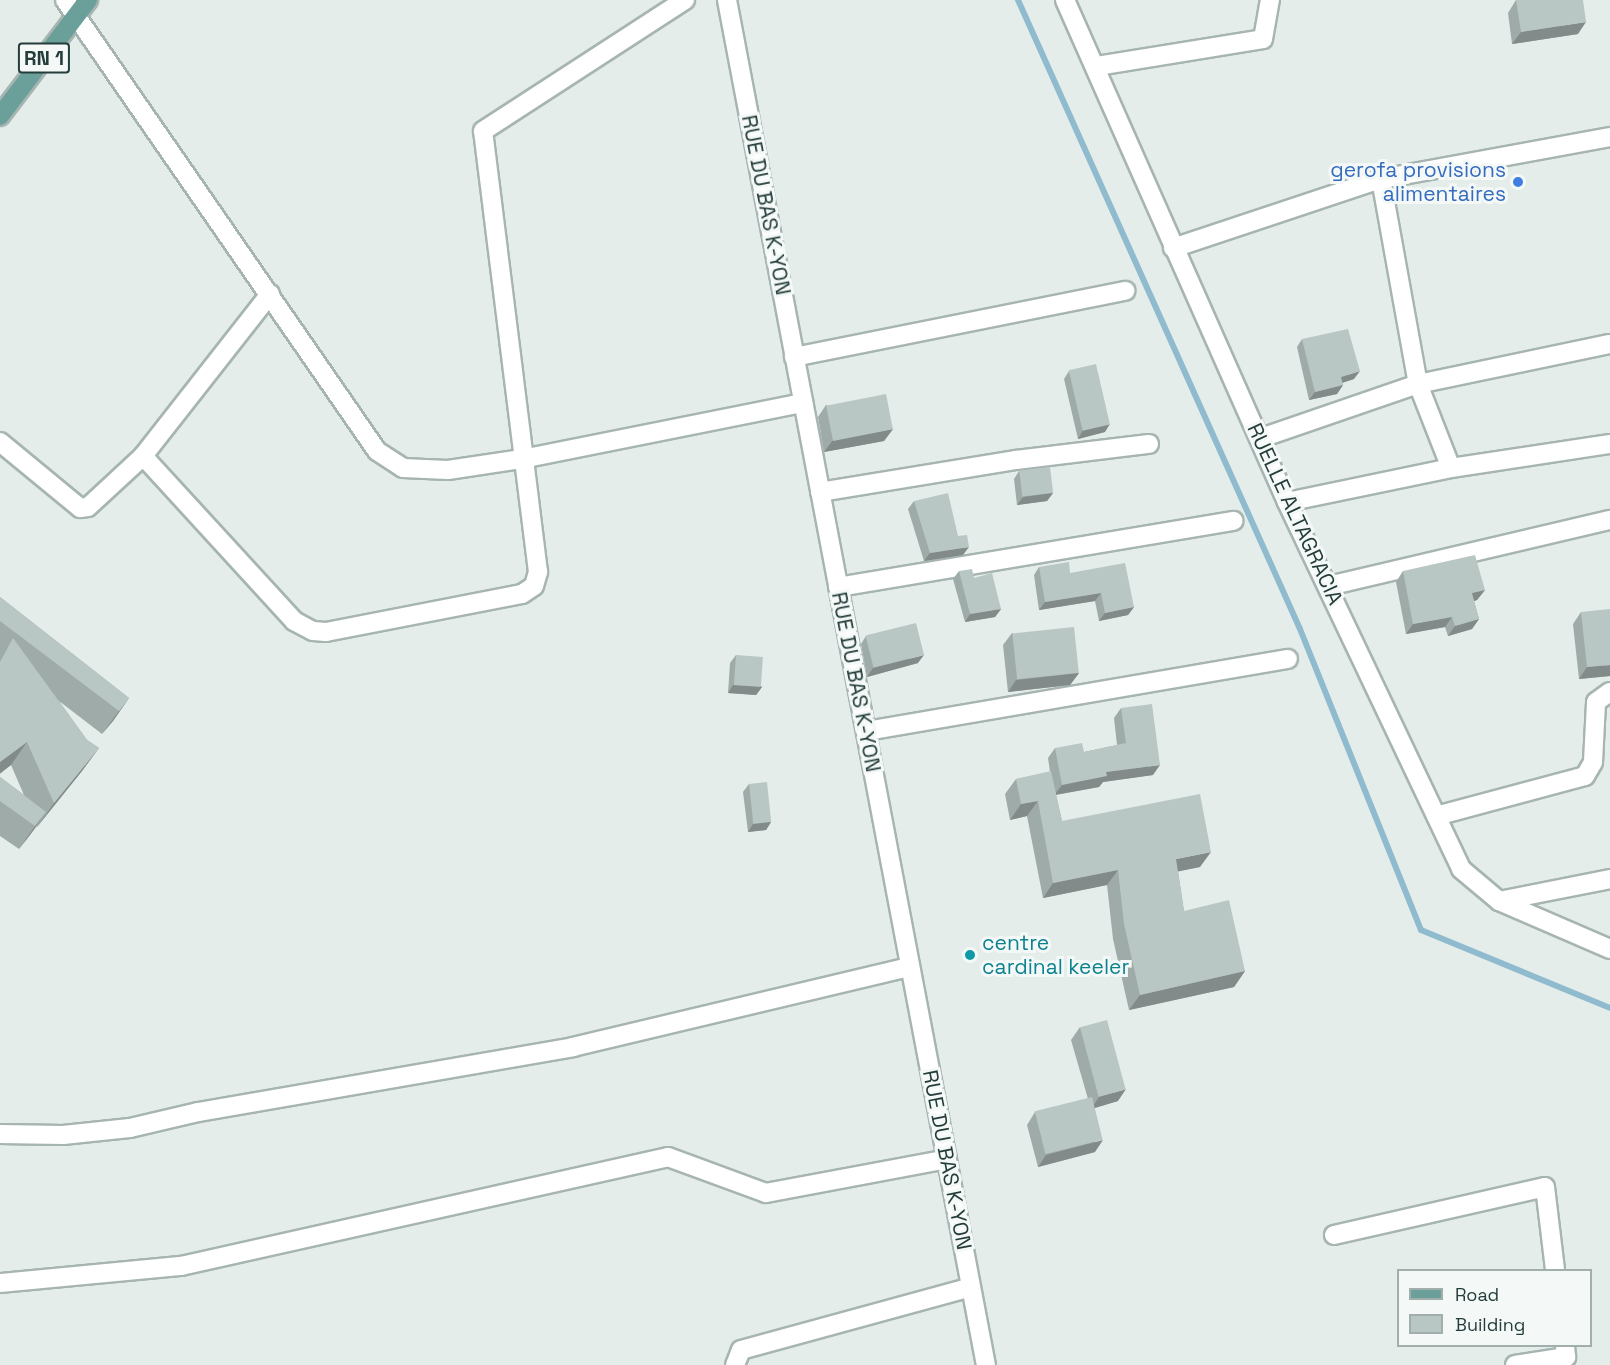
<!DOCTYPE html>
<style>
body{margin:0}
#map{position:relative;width:1610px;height:1365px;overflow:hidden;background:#e4edea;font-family:"Space Grotesk",sans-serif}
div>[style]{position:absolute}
.stream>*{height:6px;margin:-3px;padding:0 3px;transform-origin:3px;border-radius:3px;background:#90bbce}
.roads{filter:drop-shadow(2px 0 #a7b5b2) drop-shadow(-2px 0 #a7b5b2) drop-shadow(0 2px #a7b5b2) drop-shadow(0 -2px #a7b5b2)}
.minor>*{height:18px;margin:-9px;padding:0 9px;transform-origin:9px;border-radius:9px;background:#fff}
.major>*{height:18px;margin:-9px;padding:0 9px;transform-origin:9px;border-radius:9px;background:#6b9f9a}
.wall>*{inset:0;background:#9faba9}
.shaded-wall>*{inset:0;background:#828b89}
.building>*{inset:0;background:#b9c7c4;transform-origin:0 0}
.dots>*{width:16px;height:16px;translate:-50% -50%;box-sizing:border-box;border:3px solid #f4f9f8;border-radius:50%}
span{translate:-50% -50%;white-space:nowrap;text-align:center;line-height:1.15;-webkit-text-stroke:6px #f4f9f8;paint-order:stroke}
.shield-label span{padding:2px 4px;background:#f4f9f8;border:2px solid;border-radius:4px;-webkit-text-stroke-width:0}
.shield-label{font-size:20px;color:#243d3a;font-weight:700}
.shop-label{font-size:21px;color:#366cbe}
.right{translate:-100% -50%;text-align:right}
.street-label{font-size:21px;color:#243d3a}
.culture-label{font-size:21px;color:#0d838f}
.left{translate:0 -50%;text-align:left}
.legend{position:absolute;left:1397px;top:1269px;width:195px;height:78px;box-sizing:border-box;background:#f4f9f8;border:2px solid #a1aeac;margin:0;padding:8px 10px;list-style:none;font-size:18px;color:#243d3a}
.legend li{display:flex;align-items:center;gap:12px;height:30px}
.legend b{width:30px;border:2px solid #a1aeac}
</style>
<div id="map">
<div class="stream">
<div style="left:1018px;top:0;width:689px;rotate:65.85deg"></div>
<div style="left:1300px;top:629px;width:324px;rotate:68.1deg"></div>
<div style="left:1421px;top:930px;width:204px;rotate:22.4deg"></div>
</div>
<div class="roads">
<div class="minor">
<div style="left:65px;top:0;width:548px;rotate:55.32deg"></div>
<div style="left:377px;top:451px;width:31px;rotate:33deg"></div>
<div style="left:403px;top:468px;width:45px;rotate:2.5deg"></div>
<div style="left:448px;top:470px;width:75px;rotate:-8.5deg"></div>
<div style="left:522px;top:459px;width:287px;rotate:-11.3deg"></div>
<div style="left:727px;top:0;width:1389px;rotate:79.26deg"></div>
<div style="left:1065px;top:0;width:549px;rotate:66.14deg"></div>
<div style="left:1287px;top:502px;width:406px;rotate:64.6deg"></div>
<div style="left:1461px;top:869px;width:50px;rotate:40.1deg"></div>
<div style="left:1499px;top:901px;width:121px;rotate:23.4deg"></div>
<div style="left:1097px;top:66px;width:168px;rotate:-9.2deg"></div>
<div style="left:1263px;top:39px;width:40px;rotate:-80deg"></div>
<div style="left:1381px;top:179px;width:208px;rotate:79.8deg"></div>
<div style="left:1418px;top:384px;width:90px;rotate:68.6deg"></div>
<div style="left:1173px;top:248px;width:219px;rotate:-18.4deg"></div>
<div style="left:1381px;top:179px;width:233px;rotate:-10.4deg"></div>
<div style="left:794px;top:357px;width:338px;rotate:-11.3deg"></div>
<div style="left:1261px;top:438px;width:166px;rotate:-19deg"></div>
<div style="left:1418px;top:384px;width:196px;rotate:-11.8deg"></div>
<div style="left:0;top:442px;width:104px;rotate:39.5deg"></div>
<div style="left:80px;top:508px;width:8px;rotate:-7deg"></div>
<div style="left:88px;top:507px;width:75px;rotate:-42.8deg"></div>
<div style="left:143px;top:456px;width:224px;rotate:47.5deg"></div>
<div style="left:294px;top:621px;width:21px;rotate:28deg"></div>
<div style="left:313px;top:631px;width:13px;rotate:4deg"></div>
<div style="left:326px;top:632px;width:200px;rotate:-11deg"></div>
<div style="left:522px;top:594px;width:14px;rotate:-34deg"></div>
<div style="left:534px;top:586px;width:15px;rotate:-74deg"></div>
<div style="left:538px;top:572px;width:444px;rotate:-97.1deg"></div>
<div style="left:483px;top:131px;width:241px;rotate:-33deg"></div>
<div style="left:143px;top:456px;width:206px;rotate:-51.9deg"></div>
<div style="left:820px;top:492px;width:199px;rotate:-9.3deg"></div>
<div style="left:1016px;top:460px;width:134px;rotate:-6.9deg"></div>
<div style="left:1287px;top:502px;width:167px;rotate:-11.7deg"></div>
<div style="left:1451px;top:468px;width:161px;rotate:-8.6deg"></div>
<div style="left:1328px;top:586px;width:290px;rotate:-13.2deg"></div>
<div style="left:838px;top:587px;width:401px;rotate:-9.5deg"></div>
<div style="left:866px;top:731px;width:428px;rotate:-9.7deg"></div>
<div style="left:1436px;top:816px;width:154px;rotate:-15deg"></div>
<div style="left:1585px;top:776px;width:16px;rotate:-60deg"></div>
<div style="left:1593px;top:762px;width:60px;rotate:-87.1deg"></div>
<div style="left:1596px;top:702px;width:17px;rotate:-36deg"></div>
<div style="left:1499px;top:901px;width:113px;rotate:-11.2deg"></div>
<div style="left:0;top:1134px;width:63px;rotate:0.9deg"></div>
<div style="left:63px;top:1135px;width:67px;rotate:-6deg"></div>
<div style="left:130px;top:1128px;width:70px;rotate:-13.2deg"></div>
<div style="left:198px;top:1112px;width:381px;rotate:-9.8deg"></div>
<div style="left:573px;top:1047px;width:346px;rotate:-13.4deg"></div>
<div style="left:1334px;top:1235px;width:216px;rotate:-12.8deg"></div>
<div style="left:1545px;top:1187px;width:84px;rotate:83.1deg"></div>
<div style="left:0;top:1283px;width:182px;rotate:-5.4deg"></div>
<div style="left:181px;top:1266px;width:499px;rotate:-12.6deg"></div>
<div style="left:668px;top:1157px;width:104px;rotate:20.2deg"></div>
<div style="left:766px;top:1193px;width:184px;rotate:-10.6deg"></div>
<div style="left:735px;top:1365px;width:16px;rotate:-68deg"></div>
<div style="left:741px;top:1350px;width:238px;rotate:-15.3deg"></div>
<div style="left:1515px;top:1365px;width:52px;rotate:-8.9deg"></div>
<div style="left:1566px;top:1357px;width:11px;rotate:-95deg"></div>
</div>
<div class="major">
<div style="left:0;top:116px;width:146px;rotate:-52.8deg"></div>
</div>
</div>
<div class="wall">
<div style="clip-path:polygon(1516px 0,1578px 34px,1512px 44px,1508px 13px)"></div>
<div style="clip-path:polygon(1302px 339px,1354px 379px,1342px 383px,1343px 385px,1337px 394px,1309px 400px,1297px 347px)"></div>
<div style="clip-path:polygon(1069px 371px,1105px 432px,1078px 439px,1064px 379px)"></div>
<div style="clip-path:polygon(826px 405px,893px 429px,884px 441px,824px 452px,818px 417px)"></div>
<div style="clip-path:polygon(1019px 471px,1053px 493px,1047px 501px,1017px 505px,1014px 479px)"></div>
<div style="clip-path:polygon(914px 501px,958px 536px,963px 555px,924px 561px,908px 509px)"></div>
<div style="clip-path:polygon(1039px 567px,1070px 573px,1134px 607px,1128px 615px,1099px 621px,1095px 601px,1039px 610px,1034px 575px)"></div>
<div style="clip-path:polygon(959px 571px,974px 578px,1001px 609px,995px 617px,965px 622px,953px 579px)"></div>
<div style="clip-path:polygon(1403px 571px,1485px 590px,1477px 600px,1474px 601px,1479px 619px,1472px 629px,1448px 636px,1445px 627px,1406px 634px,1396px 582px)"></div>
<div style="clip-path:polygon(0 597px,129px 698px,113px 721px,102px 734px,59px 701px,87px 740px,99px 748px,82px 771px,37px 827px,37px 826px,19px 849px,0 836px,0 777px,24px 795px,11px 765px,0 774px)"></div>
<div style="clip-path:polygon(1581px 612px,1610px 676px,1579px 679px,1573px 624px)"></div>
<div style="clip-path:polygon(1012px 633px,1079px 673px,1070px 685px,1008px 692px,1003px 645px)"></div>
<div style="clip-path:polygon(866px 636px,918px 663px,867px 677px,861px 644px)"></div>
<div style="clip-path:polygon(736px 655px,762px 687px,756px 695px,728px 693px,730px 663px)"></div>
<div style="clip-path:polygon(1121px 708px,1153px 775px,1103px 782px,1099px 787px,1056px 795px,1062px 821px,1200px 867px,1178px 871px,1184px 911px,1245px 971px,1234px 987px,1129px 1010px,1113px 939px,1107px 885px,1043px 898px,1027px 816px,1010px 820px,1005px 794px,1016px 779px,1050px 772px,1048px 758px,1055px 748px,1084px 752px,1117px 745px,1114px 718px)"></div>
<div style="clip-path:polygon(749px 784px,771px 822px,766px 830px,748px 832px,743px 792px)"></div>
<div style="clip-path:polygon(1080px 1027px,1118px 1101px,1095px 1108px,1095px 1152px,1038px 1167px,1027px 1125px,1035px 1112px,1088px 1099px,1071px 1040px)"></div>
</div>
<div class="shaded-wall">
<div style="clip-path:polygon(1586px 22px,1578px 34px,1512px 44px,1521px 32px)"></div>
<div style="clip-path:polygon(1360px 371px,1354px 379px,1335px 385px,1341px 377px)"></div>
<div style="clip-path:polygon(1343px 385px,1337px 394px,1309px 400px,1315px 392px)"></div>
<div style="clip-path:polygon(1110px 424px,1105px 432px,1078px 439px,1083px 430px)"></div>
<div style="clip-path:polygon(893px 429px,884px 441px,824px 452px,833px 440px)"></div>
<div style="clip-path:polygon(1053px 493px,1047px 501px,1017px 505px,1023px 497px)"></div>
<div style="clip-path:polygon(969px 547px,963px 555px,924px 561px,930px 553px)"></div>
<div style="clip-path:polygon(1485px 590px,1477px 600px,1465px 604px,1472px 593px)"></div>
<div style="clip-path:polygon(1101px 593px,1095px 601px,1039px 610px,1045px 602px)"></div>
<div style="clip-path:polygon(1134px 607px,1128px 615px,1099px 621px,1105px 613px)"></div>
<div style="clip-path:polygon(1001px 609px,995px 617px,965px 622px,970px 614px)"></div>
<div style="clip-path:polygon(1452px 617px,1445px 627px,1406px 634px,1413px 624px)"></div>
<div style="clip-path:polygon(1479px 619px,1472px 629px,1448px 636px,1455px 626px)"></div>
<div style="clip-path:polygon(924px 655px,918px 663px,867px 677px,873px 668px)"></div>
<div style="clip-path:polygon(1610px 665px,1610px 676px,1579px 679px,1587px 667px)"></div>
<div style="clip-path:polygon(1079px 673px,1070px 685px,1008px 692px,1016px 680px)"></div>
<div style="clip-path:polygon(733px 685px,762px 687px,756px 695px,728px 693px)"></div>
<div style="clip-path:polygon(129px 698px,113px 721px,102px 734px,119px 711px)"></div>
<div style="clip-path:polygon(27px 742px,11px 765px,0 773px,0 762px)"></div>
<div style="clip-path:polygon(99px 748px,82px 771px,37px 827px,54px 803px)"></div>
<div style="clip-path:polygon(1160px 765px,1153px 775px,1103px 782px,1099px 787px,1054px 795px,1062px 785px,1106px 772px)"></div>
<div style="clip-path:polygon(1038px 801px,1027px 816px,1010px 820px,1021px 804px)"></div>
<div style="clip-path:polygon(46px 812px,30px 835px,19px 849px,35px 826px)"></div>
<div style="clip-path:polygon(771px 822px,766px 830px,748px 832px,753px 824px)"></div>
<div style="clip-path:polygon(1211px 852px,1200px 867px,1166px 874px,1176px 859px)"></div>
<div style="clip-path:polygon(1118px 870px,1107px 885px,1043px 898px,1053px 883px)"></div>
<div style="clip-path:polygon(1245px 971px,1234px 987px,1129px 1010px,1140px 995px)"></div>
<div style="clip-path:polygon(1126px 1089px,1118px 1101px,1091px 1109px,1099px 1097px)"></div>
<div style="clip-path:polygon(1103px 1140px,1095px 1152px,1038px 1167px,1046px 1155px)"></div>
</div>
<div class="building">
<div style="clip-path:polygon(1516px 0,1583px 0,1586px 22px,1521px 32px)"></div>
<div style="clip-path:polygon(1348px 329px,1360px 371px,1341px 377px,1343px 385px,1315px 392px,1302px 339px)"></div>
<div style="left:1096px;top:364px;width:62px;height:28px;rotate:77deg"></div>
<div style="left:886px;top:394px;width:36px;height:61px;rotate:79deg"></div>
<div style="left:1050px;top:467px;width:26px;height:31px;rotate:83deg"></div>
<div style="clip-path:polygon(948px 493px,958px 536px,967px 535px,969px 547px,930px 553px,914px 501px)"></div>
<div style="clip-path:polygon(1475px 555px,1485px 590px,1472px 593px,1479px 619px,1455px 626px,1452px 617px,1413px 624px,1403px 571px)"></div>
<div style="clip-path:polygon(1069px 562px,1070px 573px,1125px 563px,1134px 607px,1105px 613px,1101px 593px,1045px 602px,1039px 567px)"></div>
<div style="clip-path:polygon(972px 569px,974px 578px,992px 573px,1001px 609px,970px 614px,959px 571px)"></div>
<div style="clip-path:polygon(0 597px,129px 698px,119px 711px,0 621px)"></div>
<div style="clip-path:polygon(1610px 609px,1610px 665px,1587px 667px,1581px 612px)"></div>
<div style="left:916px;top:623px;width:33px;height:52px;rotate:76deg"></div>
<div style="left:1074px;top:627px;width:46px;height:62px;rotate:84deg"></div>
<div style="clip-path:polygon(13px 638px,87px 740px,99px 748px,54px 803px,27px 742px,0 762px,0 662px)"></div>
<div style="left:736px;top:655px;width:27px;height:30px;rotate:4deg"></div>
<div style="clip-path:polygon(1152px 704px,1160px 765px,1106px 772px,1107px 776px,1062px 785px,1055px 748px,1082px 743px,1084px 752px,1126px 743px,1121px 708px)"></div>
<div style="clip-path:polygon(1051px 771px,1062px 821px,1200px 794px,1211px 852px,1176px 859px,1184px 911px,1229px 900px,1245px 971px,1140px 995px,1124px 924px,1118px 870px,1053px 883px,1038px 801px,1021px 804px,1016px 779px)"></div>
<div style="clip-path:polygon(0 777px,46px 812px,35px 826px,0 801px)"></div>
<div style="left:767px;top:782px;width:40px;height:18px;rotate:84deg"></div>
<div style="left:1107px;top:1020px;width:72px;height:28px;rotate:75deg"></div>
<div style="left:1092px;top:1097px;width:44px;height:59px;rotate:76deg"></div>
</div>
<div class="dots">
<div style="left:1518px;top:182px;background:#3f7fe0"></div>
<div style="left:970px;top:955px;background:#0f9aa8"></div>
</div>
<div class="shield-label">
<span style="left:44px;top:58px">RN 1</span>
</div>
<div class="shop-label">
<span class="right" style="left:1506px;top:182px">gerofa provisions<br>alimentaires</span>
</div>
<div class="street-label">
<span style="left:766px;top:205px;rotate:79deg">RUE DU BAS K-YON</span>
<span style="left:1295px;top:514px;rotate:65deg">RUELLE ALTAGRACIA</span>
<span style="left:856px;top:682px;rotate:79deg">RUE DU BAS K-YON</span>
<span style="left:947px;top:1160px;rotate:79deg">RUE DU BAS K-YON</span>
</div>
<div class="culture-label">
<span class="left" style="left:982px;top:955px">centre<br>cardinal keeler</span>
</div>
<ul class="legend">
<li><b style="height:8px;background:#6b9f9a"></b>Road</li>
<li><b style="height:16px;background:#b9c7c4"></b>Building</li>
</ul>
</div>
